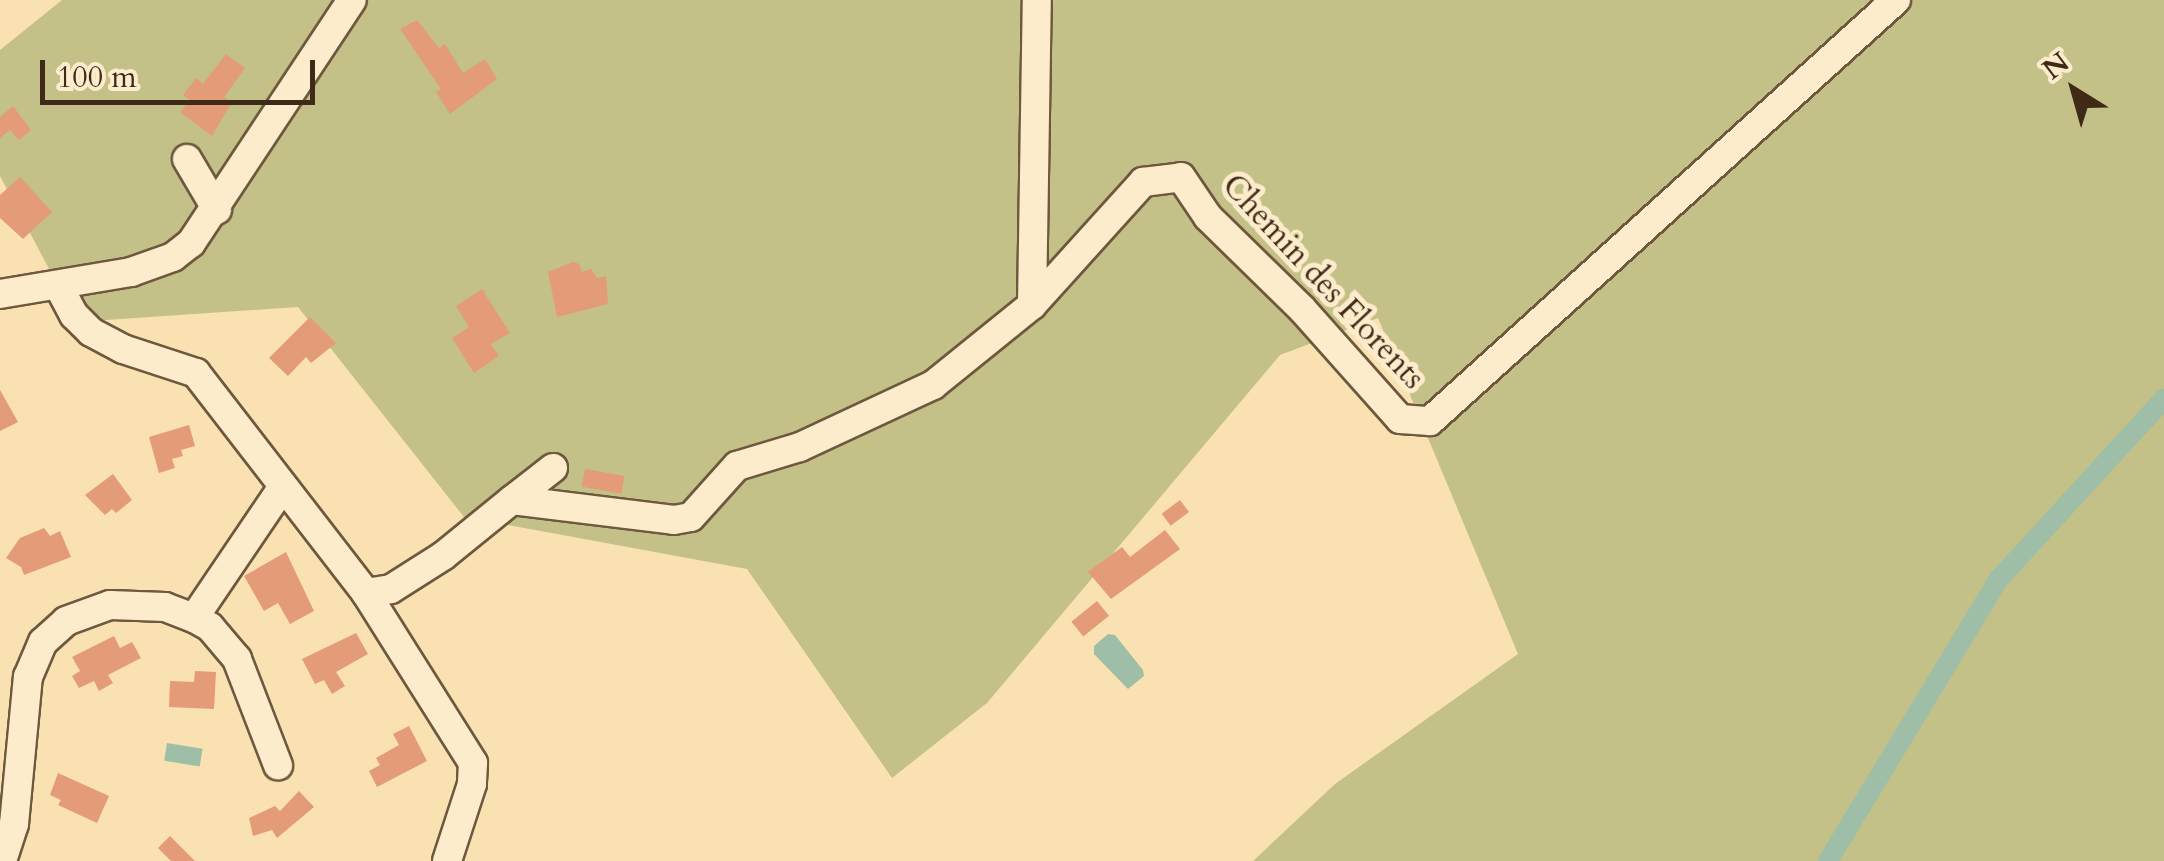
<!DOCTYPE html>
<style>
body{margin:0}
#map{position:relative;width:2164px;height:861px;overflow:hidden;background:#fae1b1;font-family:Cardo,serif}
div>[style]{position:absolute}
.green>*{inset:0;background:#c3c188}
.water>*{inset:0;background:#9fbea7;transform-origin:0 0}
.canal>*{height:20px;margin:-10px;padding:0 10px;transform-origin:10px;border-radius:10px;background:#9fbea7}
.building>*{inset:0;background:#e39b78;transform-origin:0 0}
.roads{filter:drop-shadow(2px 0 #6e583e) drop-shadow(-2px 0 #6e583e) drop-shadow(0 2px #6e583e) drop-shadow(0 -2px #6e583e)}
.minor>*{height:28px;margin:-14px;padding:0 14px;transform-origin:14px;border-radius:14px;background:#fceccc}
span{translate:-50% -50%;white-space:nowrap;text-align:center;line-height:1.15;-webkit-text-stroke:10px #fceccc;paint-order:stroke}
.street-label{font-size:32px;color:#3f2a17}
.north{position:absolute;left:2024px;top:40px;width:100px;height:100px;-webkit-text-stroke:8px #fceccc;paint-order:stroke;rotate:323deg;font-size:28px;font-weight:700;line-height:40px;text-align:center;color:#3f2a17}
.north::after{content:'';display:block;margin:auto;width:35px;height:45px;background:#3f2a17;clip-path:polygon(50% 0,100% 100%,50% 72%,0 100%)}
.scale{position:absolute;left:40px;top:60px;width:275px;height:45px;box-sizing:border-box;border:5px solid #3f2a17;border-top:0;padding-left:12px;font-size:30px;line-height:35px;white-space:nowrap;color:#3f2a17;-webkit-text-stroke:8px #fceccc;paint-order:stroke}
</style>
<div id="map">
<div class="green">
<div style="clip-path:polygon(62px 0,2164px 0,2164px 861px,1253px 861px,1335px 784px,1518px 654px,1378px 318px,1280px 355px,987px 703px,892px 778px,747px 569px,464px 517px,298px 307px,77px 322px,0 176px,0 50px)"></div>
</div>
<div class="water">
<div style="clip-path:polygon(1108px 634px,1115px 635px,1143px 670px,1144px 676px,1128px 689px,1094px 654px,1094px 646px)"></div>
<div style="left:167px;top:743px;width:36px;height:18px;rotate:9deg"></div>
</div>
<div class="canal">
<div style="left:1828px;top:861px;width:328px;rotate:-58.8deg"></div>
<div style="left:1998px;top:580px;width:246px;rotate:-47.5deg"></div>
</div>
<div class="building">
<div style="clip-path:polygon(417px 20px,439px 48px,445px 44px,463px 73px,485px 59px,497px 79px,450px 114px,436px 92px,441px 89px,400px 29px)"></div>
<div style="clip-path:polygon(226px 54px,245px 68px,224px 97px,232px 102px,212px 136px,180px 112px,190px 100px,183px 95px,196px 78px,203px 84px)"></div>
<div style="clip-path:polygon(13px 106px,31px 130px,19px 140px,10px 130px,0 138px,0 117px)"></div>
<div style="clip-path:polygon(20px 177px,52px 212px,23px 239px,0 218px,0 195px)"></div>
<div style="clip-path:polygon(573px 262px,579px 264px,582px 272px,591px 269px,597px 278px,606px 276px,608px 304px,557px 317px,548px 272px)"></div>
<div style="clip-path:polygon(482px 289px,510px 333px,491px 344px,499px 356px,474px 373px,452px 338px,469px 327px,456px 306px)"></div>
<div style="clip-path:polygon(310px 317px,336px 343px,311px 363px,306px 357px,288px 376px,269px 358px)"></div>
<div style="clip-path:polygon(0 390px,18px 422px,0 431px)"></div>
<div style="clip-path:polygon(189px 425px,195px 446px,181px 450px,183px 456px,172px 459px,175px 468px,159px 473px,149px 437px)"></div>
<div style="left:585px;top:469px;width:40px;height:18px;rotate:10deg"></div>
<div style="clip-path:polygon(113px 474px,132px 500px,116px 513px,112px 509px,105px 515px,85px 495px)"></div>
<div style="left:1180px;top:500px;width:15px;height:23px;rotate:53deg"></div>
<div style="clip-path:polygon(44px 528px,50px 536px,60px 531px,71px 557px,24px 575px,21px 567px,6px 558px,20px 538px)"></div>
<div style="clip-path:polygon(1165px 530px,1180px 549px,1111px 599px,1088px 572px,1122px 547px,1130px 557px)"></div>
<div style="clip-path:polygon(286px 552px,314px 611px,290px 624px,278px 603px,264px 611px,244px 576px)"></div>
<div style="left:1097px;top:601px;width:19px;height:33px;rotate:51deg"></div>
<div style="clip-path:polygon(356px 633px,368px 654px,336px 672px,345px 686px,332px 694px,324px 680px,315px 684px,302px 659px)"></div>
<div style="clip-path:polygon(114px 636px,120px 648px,132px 642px,141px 658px,108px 675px,113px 683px,99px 691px,94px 681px,79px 688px,72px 676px,80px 671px,72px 657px)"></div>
<div style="clip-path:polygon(195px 671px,216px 672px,214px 709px,169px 707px,170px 681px,194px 682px)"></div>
<div style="clip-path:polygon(409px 726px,427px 761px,377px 787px,369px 771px,380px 765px,376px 758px,399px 745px,393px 734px)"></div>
<div style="clip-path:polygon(58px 773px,109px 796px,97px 823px,58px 805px,61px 800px,50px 795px)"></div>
<div style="clip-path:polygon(299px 791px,314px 807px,277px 838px,272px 830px,253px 836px,249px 818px,275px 806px,280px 811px)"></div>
<div style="clip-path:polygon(170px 836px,195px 861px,171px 861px,158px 848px)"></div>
</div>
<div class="roads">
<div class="minor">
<div style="left:187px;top:159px;width:59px;rotate:59.5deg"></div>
<div style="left:59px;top:287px;width:32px;rotate:62deg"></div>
<div style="left:74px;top:315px;width:24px;rotate:45deg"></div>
<div style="left:91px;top:332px;width:36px;rotate:28deg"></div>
<div style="left:123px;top:349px;width:77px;rotate:18.2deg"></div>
<div style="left:196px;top:373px;width:278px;rotate:52.3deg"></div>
<div style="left:366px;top:593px;width:25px;rotate:-9deg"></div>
<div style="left:391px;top:589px;width:62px;rotate:-32.4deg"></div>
<div style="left:443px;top:556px;width:89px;rotate:-39.1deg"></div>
<div style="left:512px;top:500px;width:163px;rotate:7deg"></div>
<div style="left:674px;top:520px;width:17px;rotate:-10deg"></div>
<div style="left:691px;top:517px;width:69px;rotate:-48deg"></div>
<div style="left:737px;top:466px;width:66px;rotate:-16.8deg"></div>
<div style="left:800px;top:447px;width:147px;rotate:-25deg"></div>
<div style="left:933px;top:385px;width:127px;rotate:-38.9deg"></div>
<div style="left:1032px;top:305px;width:166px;rotate:-47.9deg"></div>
<div style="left:1143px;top:182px;width:38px;rotate:-7deg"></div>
<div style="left:1181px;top:177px;width:48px;rotate:56deg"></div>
<div style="left:1208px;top:217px;width:132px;rotate:44.4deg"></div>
<div style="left:1302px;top:309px;width:147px;rotate:48.3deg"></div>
<div style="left:1400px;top:419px;width:30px;rotate:4deg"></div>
<div style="left:1430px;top:421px;width:628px;rotate:-42.1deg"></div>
<div style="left:0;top:294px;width:133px;rotate:-9.5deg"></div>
<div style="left:131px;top:272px;width:45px;rotate:-19.7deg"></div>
<div style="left:173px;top:257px;width:23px;rotate:-38deg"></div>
<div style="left:191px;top:243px;width:291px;rotate:-56.5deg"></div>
<div style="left:1032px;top:305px;width:305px;rotate:-89.1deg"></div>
<div style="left:512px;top:500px;width:52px;rotate:-38deg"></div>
<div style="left:366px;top:593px;width:201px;rotate:57.8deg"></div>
<div style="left:473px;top:763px;width:21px;rotate:93deg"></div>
<div style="left:472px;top:784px;width:81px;rotate:108deg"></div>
<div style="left:194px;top:618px;width:18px;rotate:29deg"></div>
<div style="left:210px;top:627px;width:42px;rotate:49.8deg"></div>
<div style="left:237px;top:659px;width:114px;rotate:68.9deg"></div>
<div style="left:2px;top:861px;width:39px;rotate:-72deg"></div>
<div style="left:14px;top:824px;width:148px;rotate:-84.6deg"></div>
<div style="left:28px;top:677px;width:38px;rotate:-67deg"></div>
<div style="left:43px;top:642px;width:31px;rotate:-42deg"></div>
<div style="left:66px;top:621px;width:47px;rotate:-20deg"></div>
<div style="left:110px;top:605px;width:55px;rotate:2.1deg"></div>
<div style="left:165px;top:607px;width:31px;rotate:21deg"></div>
<div style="left:194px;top:618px;width:157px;rotate:-55.9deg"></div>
</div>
</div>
<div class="street-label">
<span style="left:1323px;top:282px;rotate:47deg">Chemin des Florents</span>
</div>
<div class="north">N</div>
<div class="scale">100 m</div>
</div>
